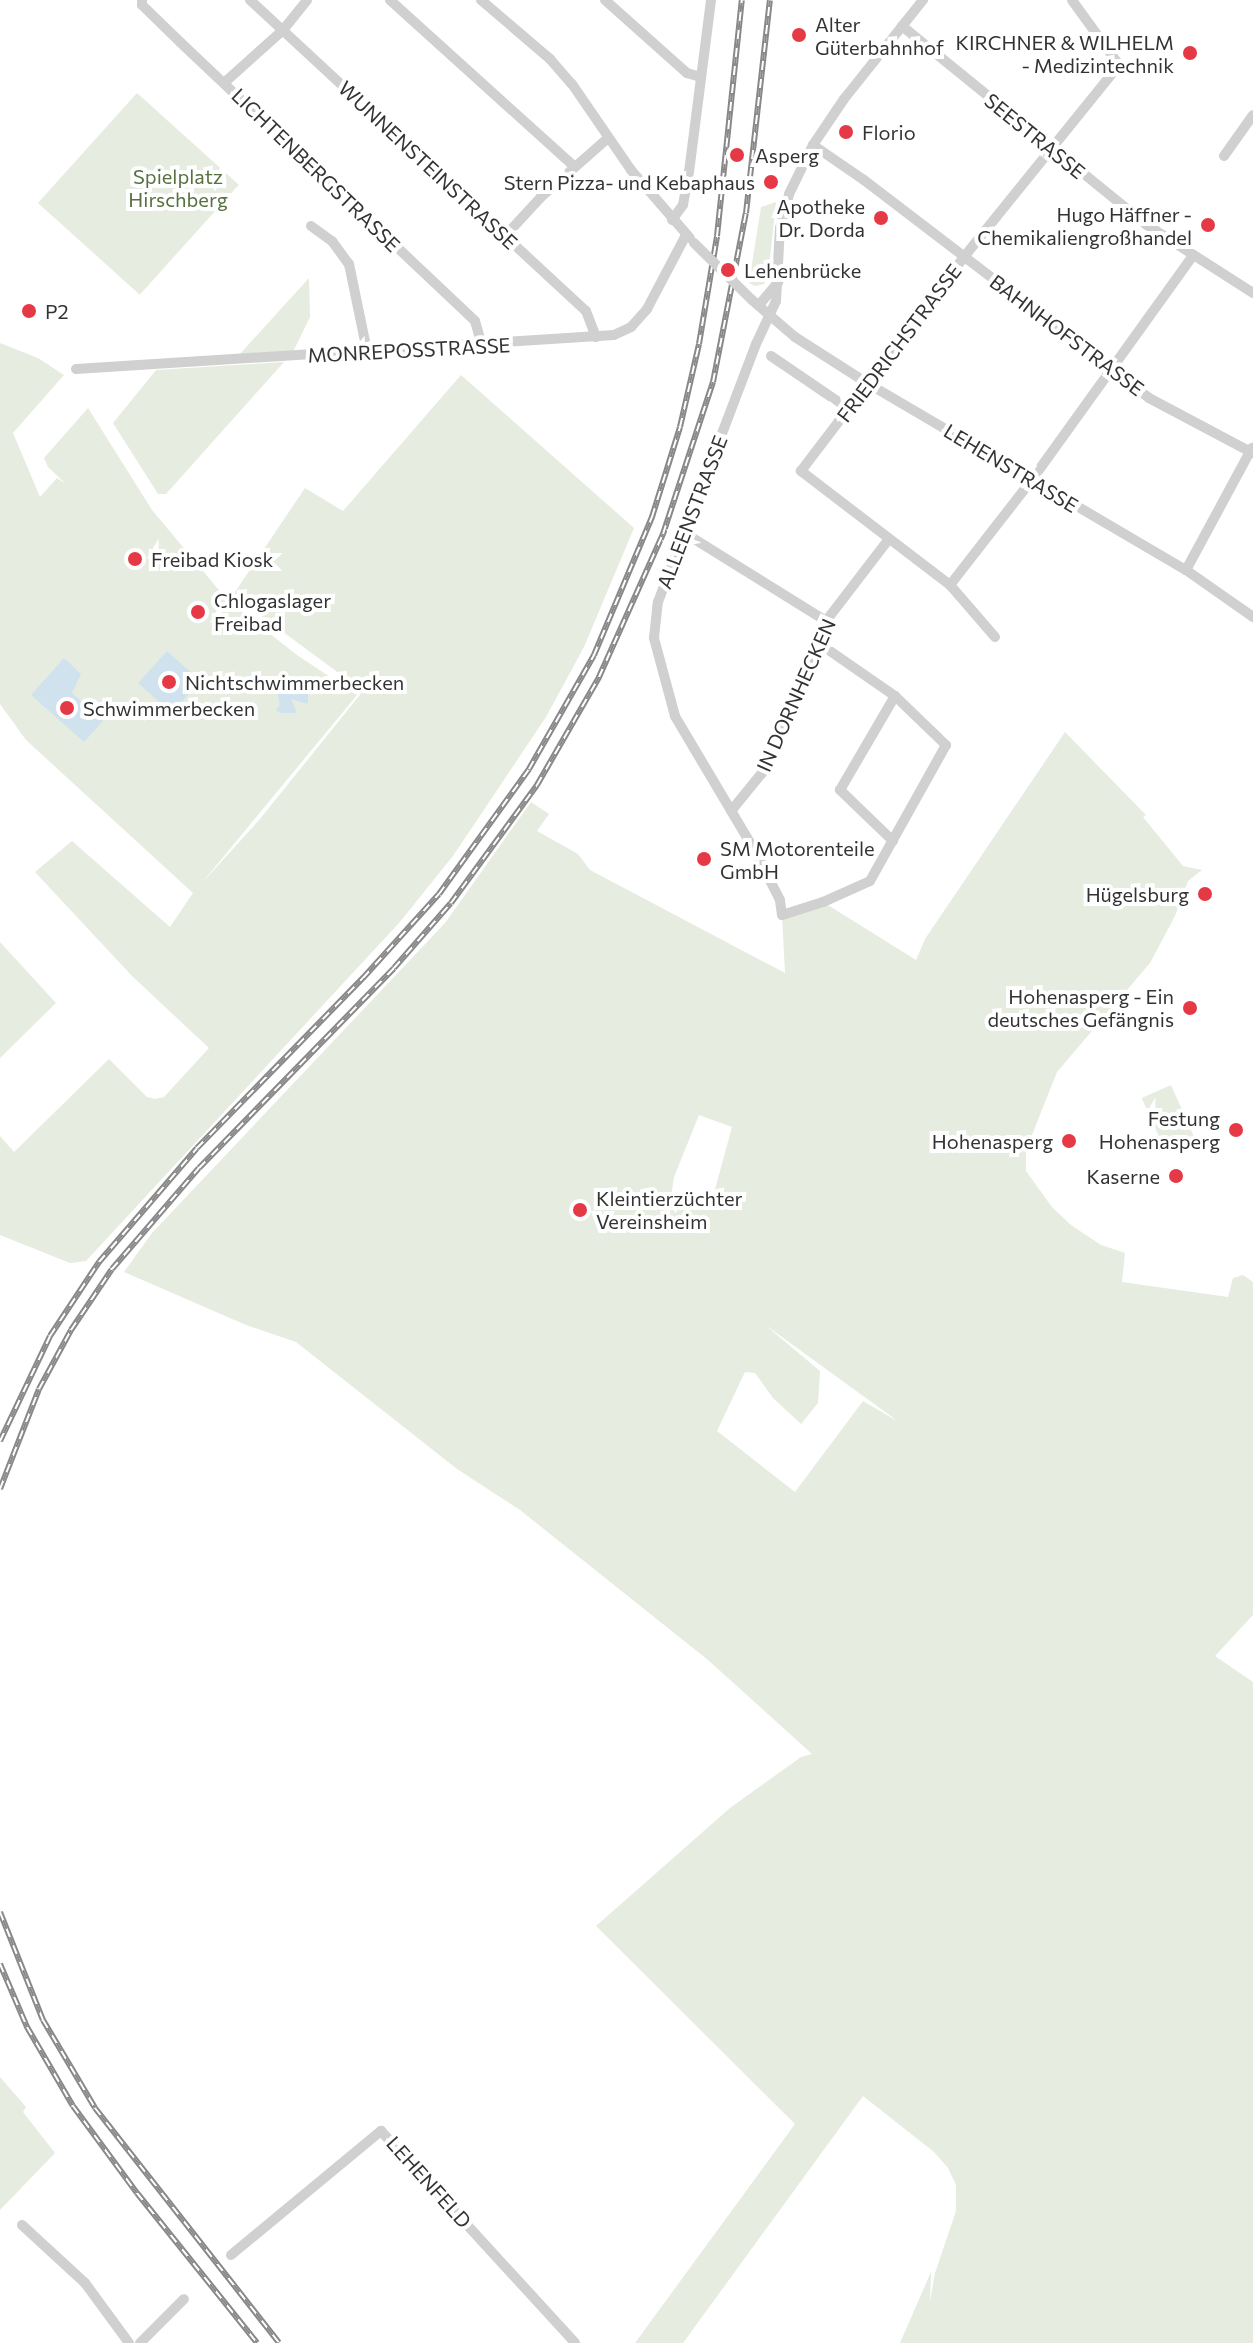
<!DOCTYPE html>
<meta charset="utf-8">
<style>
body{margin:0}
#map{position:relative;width:1253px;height:2343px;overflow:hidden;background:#fff;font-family:Commissioner,sans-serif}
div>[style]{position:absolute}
.green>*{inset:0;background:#e6ecdf;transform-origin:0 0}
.water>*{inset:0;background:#cfe2ee;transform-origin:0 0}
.minor>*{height:10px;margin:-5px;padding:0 5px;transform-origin:5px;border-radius:5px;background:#d0d0d0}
.rail>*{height:6px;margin-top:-3px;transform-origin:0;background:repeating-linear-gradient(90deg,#fff 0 9px,#888 0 18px);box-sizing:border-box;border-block:2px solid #888}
.minor-bridge>*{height:10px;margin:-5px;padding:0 5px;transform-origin:5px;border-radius:5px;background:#d0d0d0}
.dots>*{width:22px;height:22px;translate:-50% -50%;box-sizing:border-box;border:4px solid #fff;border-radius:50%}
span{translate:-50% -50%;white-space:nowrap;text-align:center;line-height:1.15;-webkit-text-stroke:8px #fff;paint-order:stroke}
.poi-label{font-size:20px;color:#333}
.left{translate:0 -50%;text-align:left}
.right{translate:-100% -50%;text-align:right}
.street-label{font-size:20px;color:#333}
.park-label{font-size:20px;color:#56703f}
</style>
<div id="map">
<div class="green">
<div style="left:137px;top:93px;width:137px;height:148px;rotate:42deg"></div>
<div style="clip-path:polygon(776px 202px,768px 276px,764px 284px,755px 286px,749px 283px,761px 207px)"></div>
<div style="clip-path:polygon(309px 278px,310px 317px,292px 354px,239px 355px)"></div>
<div style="clip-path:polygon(0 343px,38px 358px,64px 375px,13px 433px,40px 497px,57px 478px,66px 484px,48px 467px,44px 458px,88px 408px,152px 510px,228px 601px,297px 655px,357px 695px,201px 884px,260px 819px,363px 691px,233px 595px,305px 488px,343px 511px,461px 375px,634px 528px,584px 647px,546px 717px,453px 856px,399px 923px,86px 1261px,70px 1263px,0 1235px,0 1136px,14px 1152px,109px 1059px,147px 1097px,155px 1099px,164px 1097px,209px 1048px,132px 976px,35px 872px,72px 841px,170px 927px,193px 893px,26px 740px,0 704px)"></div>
<div style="clip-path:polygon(284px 362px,166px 494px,158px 494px,113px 423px,156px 370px)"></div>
<div style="clip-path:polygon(evenodd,1065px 732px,1146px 815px,1143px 817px,1183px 866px,1202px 870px,1188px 881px,1175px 916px,1150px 963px,1057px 1072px,1026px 1150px,1026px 1171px,1052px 1207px,1071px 1225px,1101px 1245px,1125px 1253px,1122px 1282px,1228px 1297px,1233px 1278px,1243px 1275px,1253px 1282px,1253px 1615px,1215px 1656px,1253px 1682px,1253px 2343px,900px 2343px,931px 2272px,930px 2302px,935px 2273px,956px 2211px,956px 2185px,948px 2168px,934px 2152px,863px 2096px,683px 2343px,635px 2343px,795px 2124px,596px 1926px,730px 1808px,801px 1757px,812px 1754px,708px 1660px,520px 1510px,457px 1469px,296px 1342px,246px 1325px,124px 1272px,152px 1233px,445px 923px,531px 802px,549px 814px,537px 831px,578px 854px,590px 870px,785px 973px,782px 915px,823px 902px,916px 960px,925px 939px,1065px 732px,699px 1115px,732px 1127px,711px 1204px,671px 1197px,674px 1177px,699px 1115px,1065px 732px,764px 1324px,899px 1422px,863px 1401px,795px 1492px,717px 1431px,745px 1372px,755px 1373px,773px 1398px,801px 1424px,818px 1403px,820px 1371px,764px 1324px)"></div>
<div style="clip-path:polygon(0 942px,56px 1003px,0 1058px)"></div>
<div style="left:1171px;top:1085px;width:58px;height:32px;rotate:66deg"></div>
<div style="clip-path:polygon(0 2077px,26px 2107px,23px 2112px,55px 2153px,0 2210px)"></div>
</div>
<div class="water">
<div style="left:167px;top:651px;width:45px;height:43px;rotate:42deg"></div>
<div style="clip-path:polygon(64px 658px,81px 674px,72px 693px,103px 721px,84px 742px,31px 695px)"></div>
<div style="clip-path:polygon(296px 681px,308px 691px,308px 704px,291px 699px,297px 713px,280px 713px,276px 710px,280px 705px,277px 692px)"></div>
</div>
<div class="minor">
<div style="left:142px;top:0;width:5px;rotate:90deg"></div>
<div style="left:142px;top:5px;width:53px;rotate:44.2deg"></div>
<div style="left:180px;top:42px;width:406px;rotate:43.4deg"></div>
<div style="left:475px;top:321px;width:25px;rotate:74deg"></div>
<div style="left:250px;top:0;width:458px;rotate:42.8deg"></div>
<div style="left:586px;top:311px;width:28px;rotate:69deg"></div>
<div style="left:390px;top:0;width:248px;rotate:42.1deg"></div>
<div style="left:481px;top:0;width:91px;rotate:40.5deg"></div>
<div style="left:550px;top:59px;width:33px;rotate:49deg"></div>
<div style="left:572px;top:84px;width:104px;rotate:55.5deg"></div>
<div style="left:631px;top:170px;width:90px;rotate:49.1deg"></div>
<div style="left:605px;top:0;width:110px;rotate:41.7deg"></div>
<div style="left:687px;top:73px;width:14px;rotate:17deg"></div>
<div style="left:902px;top:26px;width:316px;rotate:39.1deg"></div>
<div style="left:1147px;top:225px;width:126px;rotate:32.7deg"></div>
<div style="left:224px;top:83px;width:79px;rotate:-41.9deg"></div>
<div style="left:283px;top:30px;width:38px;rotate:-51deg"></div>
<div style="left:813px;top:145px;width:62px;rotate:34.5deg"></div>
<div style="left:864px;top:180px;width:359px;rotate:37.4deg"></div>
<div style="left:1149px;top:398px;width:118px;rotate:27.9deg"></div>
<div style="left:1224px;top:156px;width:50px;rotate:-54.7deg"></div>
<div style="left:672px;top:220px;width:19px;rotate:-54deg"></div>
<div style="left:683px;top:205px;width:34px;rotate:-80deg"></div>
<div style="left:689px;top:172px;width:173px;rotate:-82.7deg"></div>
<div style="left:311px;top:226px;width:26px;rotate:36deg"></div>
<div style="left:332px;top:241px;width:29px;rotate:54deg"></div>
<div style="left:349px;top:264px;width:89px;rotate:78.3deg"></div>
<div style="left:505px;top:236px;width:53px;rotate:-47.3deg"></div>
<div style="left:541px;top:197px;width:89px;rotate:-41.4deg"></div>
<div style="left:752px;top:300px;width:57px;rotate:40.7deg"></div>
<div style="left:795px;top:337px;width:85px;rotate:32.6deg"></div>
<div style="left:867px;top:383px;width:370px;rotate:30.4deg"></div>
<div style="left:1186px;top:570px;width:82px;rotate:35deg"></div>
<div style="left:759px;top:305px;width:30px;rotate:-50deg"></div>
<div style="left:771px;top:356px;width:94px;rotate:34.2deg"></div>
<div style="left:76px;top:369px;width:539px;rotate:-3.62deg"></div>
<div style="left:614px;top:335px;width:19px;rotate:-25deg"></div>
<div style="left:631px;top:327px;width:24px;rotate:-48deg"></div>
<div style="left:647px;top:309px;width:84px;rotate:-62.2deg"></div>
<div style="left:683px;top:532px;width:168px;rotate:31.9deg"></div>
<div style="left:1186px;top:570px;width:139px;rotate:-61.6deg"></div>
<div style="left:950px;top:585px;width:132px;rotate:-52.1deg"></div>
<div style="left:1031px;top:481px;width:276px;rotate:-54.3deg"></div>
<div style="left:995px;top:637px;width:69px;rotate:-130.9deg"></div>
<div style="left:950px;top:585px;width:188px;rotate:-142.6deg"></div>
<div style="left:801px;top:471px;width:269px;rotate:-52.7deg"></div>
<div style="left:964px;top:257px;width:247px;rotate:-51.1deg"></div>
<div style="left:1119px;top:65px;width:80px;rotate:-125.9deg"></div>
<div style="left:817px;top:642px;width:95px;rotate:34.7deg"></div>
<div style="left:895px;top:696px;width:71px;rotate:43.9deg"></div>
<div style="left:946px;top:745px;width:156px;rotate:119.2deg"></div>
<div style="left:870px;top:881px;width:51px;rotate:155.9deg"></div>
<div style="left:823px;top:902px;width:43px;rotate:162.4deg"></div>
<div style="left:782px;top:915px;width:15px;rotate:-98deg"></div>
<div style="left:780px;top:900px;width:55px;rotate:-117deg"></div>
<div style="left:755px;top:851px;width:157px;rotate:-120.7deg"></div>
<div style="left:675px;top:716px;width:81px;rotate:-105.1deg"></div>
<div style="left:654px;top:638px;width:36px;rotate:-84deg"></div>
<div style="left:658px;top:602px;width:276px;rotate:-69.2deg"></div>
<div style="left:756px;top:344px;width:47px;rotate:-65.1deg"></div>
<div style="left:776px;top:301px;width:73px;rotate:-86.9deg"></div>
<div style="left:780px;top:228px;width:35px;rotate:-75deg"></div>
<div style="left:789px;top:194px;width:55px;rotate:-63.9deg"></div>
<div style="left:813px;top:145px;width:55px;rotate:-56deg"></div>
<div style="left:844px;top:99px;width:127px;rotate:-51.4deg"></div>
<div style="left:731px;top:811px;width:49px;rotate:-50.8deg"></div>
<div style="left:762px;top:773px;width:165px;rotate:-67.2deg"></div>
<div style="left:826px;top:621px;width:103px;rotate:-52.5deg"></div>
<div style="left:893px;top:841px;width:74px;rotate:-136.1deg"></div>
<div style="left:840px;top:790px;width:109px;rotate:-59.7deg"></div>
<div style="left:22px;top:2225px;width:86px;rotate:42.6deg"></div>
<div style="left:85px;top:2283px;width:74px;rotate:53.7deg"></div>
<div style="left:231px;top:2255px;width:195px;rotate:-39.6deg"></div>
<div style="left:381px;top:2131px;width:287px;rotate:47.5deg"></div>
<div style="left:140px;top:2343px;width:62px;rotate:-45deg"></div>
</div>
<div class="rail">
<div style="left:0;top:1441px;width:116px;rotate:-64.5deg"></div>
<div style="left:50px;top:1336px;width:89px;rotate:-56.5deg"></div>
<div style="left:99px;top:1262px;width:150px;rotate:-49.3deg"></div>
<div style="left:197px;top:1148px;width:238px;rotate:-45.7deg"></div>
<div style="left:363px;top:978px;width:113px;rotate:-47.9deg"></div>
<div style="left:439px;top:894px;width:154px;rotate:-54.2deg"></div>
<div style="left:529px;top:769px;width:131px;rotate:-60.3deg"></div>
<div style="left:594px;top:655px;width:150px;rotate:-67.2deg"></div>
<div style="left:652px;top:517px;width:94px;rotate:-72.7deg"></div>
<div style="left:680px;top:427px;width:85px;rotate:-77.1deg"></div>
<div style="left:699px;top:344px;width:109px;rotate:-80.5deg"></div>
<div style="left:717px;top:236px;width:237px;rotate:-84deg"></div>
<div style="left:0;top:1489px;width:107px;rotate:-68.7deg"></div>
<div style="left:39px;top:1389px;width:67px;rotate:-61.5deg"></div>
<div style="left:71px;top:1330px;width:73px;rotate:-56.1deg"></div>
<div style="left:112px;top:1269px;width:133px;rotate:-49.3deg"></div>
<div style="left:199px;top:1168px;width:279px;rotate:-45.7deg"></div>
<div style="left:394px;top:968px;width:86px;rotate:-48.8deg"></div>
<div style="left:451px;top:903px;width:146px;rotate:-53.9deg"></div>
<div style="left:537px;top:785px;width:125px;rotate:-60.1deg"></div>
<div style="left:599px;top:677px;width:157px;rotate:-65.9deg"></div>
<div style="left:663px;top:534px;width:160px;rotate:-71.8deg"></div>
<div style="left:713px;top:382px;width:172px;rotate:-79deg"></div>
<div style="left:746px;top:213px;width:214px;rotate:-83.6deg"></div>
<div style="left:0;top:1912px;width:116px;rotate:68.3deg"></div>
<div style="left:43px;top:2020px;width:102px;rotate:59.4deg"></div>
<div style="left:95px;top:2108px;width:298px;rotate:51.9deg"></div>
<div style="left:0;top:1964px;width:69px;rotate:66.8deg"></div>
<div style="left:27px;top:2027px;width:91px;rotate:59.8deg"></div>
<div style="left:73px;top:2106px;width:108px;rotate:53.7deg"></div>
<div style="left:137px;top:2193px;width:192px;rotate:51.3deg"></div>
</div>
<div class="minor-bridge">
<div style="left:694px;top:243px;width:81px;rotate:44.5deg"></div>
</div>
<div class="dots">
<div style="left:799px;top:35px;background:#e63946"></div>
<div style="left:1190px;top:53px;background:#e63946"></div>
<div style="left:846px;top:132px;background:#e63946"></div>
<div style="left:737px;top:155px;background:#e63946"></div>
<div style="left:771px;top:182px;background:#e63946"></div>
<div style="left:881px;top:218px;background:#e63946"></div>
<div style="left:1208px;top:225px;background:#e63946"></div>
<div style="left:728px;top:270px;background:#e63946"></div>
<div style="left:29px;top:311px;background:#e63946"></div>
<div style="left:135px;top:559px;background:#e63946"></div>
<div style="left:198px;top:612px;background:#e63946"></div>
<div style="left:169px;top:682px;background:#e63946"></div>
<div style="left:67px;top:708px;background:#e63946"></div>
<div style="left:704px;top:859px;background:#e63946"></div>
<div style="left:1205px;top:894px;background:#e63946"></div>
<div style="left:1190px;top:1008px;background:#e63946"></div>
<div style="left:1236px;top:1130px;background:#e63946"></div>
<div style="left:1069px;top:1141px;background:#e63946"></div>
<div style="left:1176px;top:1176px;background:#e63946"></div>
<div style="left:580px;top:1210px;background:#e63946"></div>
</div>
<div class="poi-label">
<span class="left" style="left:815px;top:36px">Alter<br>Güterbahnhof</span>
<span class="right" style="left:1174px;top:54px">KIRCHNER &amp; WILHELM<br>- Medizintechnik</span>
<span class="left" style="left:862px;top:132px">Florio</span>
<span class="left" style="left:755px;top:155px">Asperg</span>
<span class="right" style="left:755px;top:182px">Stern Pizza- und Kebaphaus</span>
<span class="right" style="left:865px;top:218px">Apotheke<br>Dr. Dorda</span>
<span class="right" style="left:1192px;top:226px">Hugo Häffner -<br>Chemikaliengroßhandel</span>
<span class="left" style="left:744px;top:270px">Lehenbrücke</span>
<span class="left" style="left:45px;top:311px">P2</span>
<span class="left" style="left:151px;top:559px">Freibad Kiosk</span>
<span class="left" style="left:214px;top:612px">Chlogaslager<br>Freibad</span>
<span class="left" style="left:185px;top:682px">Nichtschwimmerbecken</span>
<span class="left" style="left:83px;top:708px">Schwimmerbecken</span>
<span class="left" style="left:720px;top:860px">SM Motorenteile<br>GmbH</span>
<span class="right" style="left:1189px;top:894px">Hügelsburg</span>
<span class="right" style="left:1174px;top:1008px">Hohenasperg - Ein<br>deutsches Gefängnis</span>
<span class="right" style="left:1220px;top:1130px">Festung<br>Hohenasperg</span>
<span class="right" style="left:1053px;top:1141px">Hohenasperg</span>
<span class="right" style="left:1160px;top:1176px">Kaserne</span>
<span class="left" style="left:596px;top:1210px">Kleintierzüchter<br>Vereinsheim</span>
</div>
<div class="street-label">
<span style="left:1035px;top:136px;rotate:39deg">SEESTRASSE</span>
<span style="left:428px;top:165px;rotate:43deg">WUNNENSTEINSTRASSE</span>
<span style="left:316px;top:170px;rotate:44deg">LICHTENBERGSTRASSE</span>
<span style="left:1067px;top:335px;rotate:37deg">BAHNHOFSTRASSE</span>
<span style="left:899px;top:343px;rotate:-53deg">FRIEDRICHSTRASSE</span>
<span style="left:409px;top:350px;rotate:-3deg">MONREPOSSTRASSE</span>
<span style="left:1011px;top:468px;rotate:31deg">LEHENSTRASSE</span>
<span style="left:692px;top:512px;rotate:-69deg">ALLEENSTRASSE</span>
<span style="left:796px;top:695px;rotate:-66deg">IN DORNHECKEN</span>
<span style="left:429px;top:2182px;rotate:48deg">LEHENFELD</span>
</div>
<div class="park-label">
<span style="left:178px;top:188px">Spielplatz<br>Hirschberg</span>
</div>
</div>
